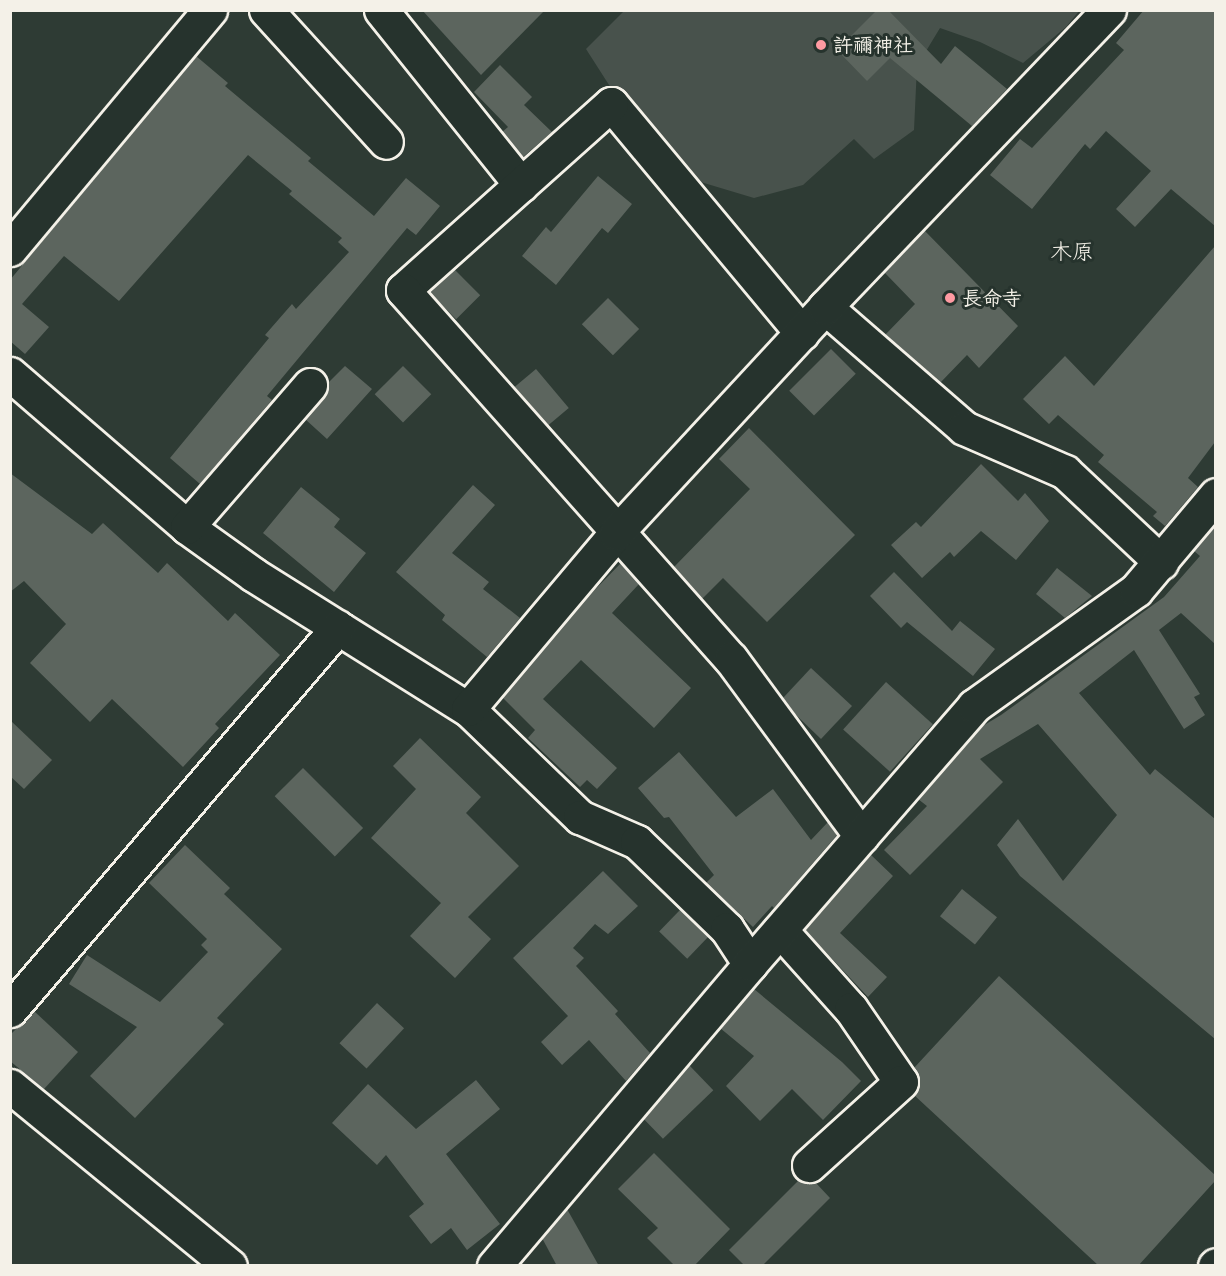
<!DOCTYPE html>
<meta charset="utf-8">
<style>
body{margin:0}
#map{position:relative;width:1226px;height:1276px;overflow:hidden;background:#2e3b34;font-family:Itim,"Klee One",sans-serif}
div>[style]{position:absolute}
.green>*{inset:0;background:#48524c}
.building>*{inset:0;background:#5c655e;transform-origin:0 0}
.roads{filter:drop-shadow(2px 0 #f4f1e8) drop-shadow(-2px 0 #f4f1e8) drop-shadow(0 2px #f4f1e8) drop-shadow(0 -2px #f4f1e8)}
.minor>*{height:33px;margin:-16.5px;padding:0 16.5px;transform-origin:16.5px;border-radius:16.5px;background:#26332d}
.dots>*{width:16px;height:16px;translate:-50% -50%;box-sizing:border-box;border:3px solid #26332d;border-radius:50%}
span{translate:-50% -50%;white-space:nowrap;text-align:center;line-height:1.15;-webkit-text-stroke:6px #26332d;paint-order:stroke}
.poi-label{font-size:20px;color:#f4f1e8;font-weight:700}
.left{translate:0 -50%;text-align:left}
.quarter-label{font-size:22px;color:#f4f1e8}
.frame{position:absolute;inset:0;border:12px solid #f4f1e8;pointer-events:none}
</style>
<div id="map">
<div class="green">
<div style="clip-path:polygon(624px 11px,1079px 11px,1066px 27px,1023px 63px,980px 42px,940px 28px,917px 66px,914px 130px,874px 159px,854px 139px,803px 185px,754px 198px,684px 177px,634px 124px,586px 49px)"></div>
</div>
<div class="building">
<div style="clip-path:polygon(422px 10px,545px 10px,481px 75px)"></div>
<div style="clip-path:polygon(877px 10px,888px 10px,941px 64px,955px 46px,1007px 89px,972px 126px,890px 58px,867px 81px,837px 50px)"></div>
<div style="clip-path:polygon(1144px 10px,1215px 10px,1215px 226px,1171px 189px,1135px 227px,1116px 209px,1151px 171px,1106px 131px,1090px 149px,1085px 144px,1032px 209px,990px 175px,1020px 139px,1032px 148px,1124px 50px,1116px 43px)"></div>
<div style="clip-path:polygon(196px 56px,228px 83px,225px 86px,311px 158px,308px 161px,374px 216px,406px 178px,440px 206px,416px 235px,407px 228px,267px 396px,272px 400px,200px 484px,170px 458px,269px 338px,265px 335px,292px 304px,296px 309px,349px 252px,338px 242px,342px 238px,289px 194px,292px 191px,248px 155px,119px 301px,64px 256px,22px 304px,49px 327px,25px 354px,10px 341px,10px 280px)"></div>
<div style="clip-path:polygon(500px 65px,532px 97px,524px 105px,552px 132px,523px 157px,502px 132px,508px 127px,474px 92px)"></div>
<div style="clip-path:polygon(598px 176px,632px 204px,608px 233px,602px 228px,556px 285px,522px 256px,546px 227px,551px 232px)"></div>
<div style="clip-path:polygon(924px 230px,1018px 326px,979px 368px,967px 355px,940px 383px,885px 335px,915px 304px,884px 272px)"></div>
<div style="clip-path:polygon(1215px 246px,1215px 442px,1188px 478px,1198px 487px,1165px 526px,1153px 516px,1157px 512px,1098px 462px,1104px 455px,1058px 415px,1049px 424px,1023px 399px,1065px 356px,1094px 386px)"></div>
<div style="left:454px;top:269px;width:37px;height:34px;rotate:45deg"></div>
<div style="left:608px;top:298px;width:44px;height:37px;rotate:45deg"></div>
<div style="left:831px;top:349px;width:35px;height:59px;rotate:45deg"></div>
<div style="clip-path:polygon(345px 366px,372px 389px,327px 439px,305px 419px,324px 397px,328px 383px)"></div>
<div style="left:403px;top:366px;width:40px;height:40px;rotate:45deg"></div>
<div style="left:536px;top:369px;width:51px;height:28px;rotate:50deg"></div>
<div style="clip-path:polygon(749px 428px,855px 535px,767px 622px,723px 578px,702px 599px,674px 567px,750px 489px,719px 459px)"></div>
<div style="clip-path:polygon(981px 464px,1018px 501px,1025px 493px,1049px 521px,1016px 560px,981px 531px,954px 557px,950px 552px,922px 578px,891px 545px,916px 522px,921px 527px)"></div>
<div style="clip-path:polygon(10px 473px,92px 534px,103px 523px,158px 573px,167px 563px,228px 621px,235px 613px,280px 655px,215px 724px,219px 728px,183px 767px,112px 699px,90px 722px,30px 663px,66px 624px,24px 581px,10px 592px)"></div>
<div style="clip-path:polygon(473px 485px,495px 505px,452px 553px,489px 582px,483px 589px,520px 618px,487px 657px,442px 620px,445px 615px,396px 572px)"></div>
<div style="clip-path:polygon(301px 487px,340px 519px,334px 527px,366px 553px,334px 592px,263px 533px)"></div>
<div style="clip-path:polygon(1215px 525px,1215px 644px,1181px 613px,1159px 630px,1200px 694px,1194px 697px,1205px 715px,1184px 729px,1134px 650px,1079px 693px,1150px 775px,1155px 769px,1215px 819px,1215px 1039px,1020px 876px,997px 845px,1018px 819px,1063px 881px,1117px 815px,1038px 724px,980px 759px,1003px 782px,910px 875px,884px 850px,927px 806px,918px 799px,981px 727px,1001px 715px,1164px 597px,1200px 556px,1194px 551px)"></div>
<div style="clip-path:polygon(621px 563px,639px 584px,612px 613px,691px 688px,654px 728px,581px 660px,543px 699px,617px 768px,597px 789px,587px 780px,580px 787px,528px 738px,535px 730px,502px 697px,580px 605px)"></div>
<div style="clip-path:polygon(1057px 568px,1092px 596px,1065px 618px,1036px 594px)"></div>
<div style="clip-path:polygon(894px 572px,952px 631px,960px 621px,995px 649px,973px 676px,907px 622px,901px 628px,870px 596px)"></div>
<div style="clip-path:polygon(811px 668px,852px 706px,821px 739px,795px 714px,783px 698px)"></div>
<div style="left:886px;top:682px;width:63px;height:64px;rotate:42deg"></div>
<div style="clip-path:polygon(10px 720px,52px 760px,24px 789px,10px 776px)"></div>
<div style="clip-path:polygon(420px 738px,481px 797px,466px 813px,519px 866px,468px 917px,491px 939px,455px 978px,410px 936px,441px 903px,371px 838px,416px 789px,393px 766px)"></div>
<div style="clip-path:polygon(679px 752px,736px 817px,773px 789px,811px 840px,828px 822px,837px 835px,774px 908px,772px 906px,753px 927px,706px 883px,714px 875px,669px 817px,664px 818px,638px 788px)"></div>
<div style="left:303px;top:768px;width:85px;height:40px;rotate:45deg"></div>
<div style="clip-path:polygon(185px 845px,230px 888px,224px 894px,282px 949px,217px 1018px,224px 1024px,135px 1118px,90px 1076px,137px 1027px,69px 984px,87px 955px,160px 1002px,208px 952px,201px 945px,207px 939px,149px 883px)"></div>
<div style="clip-path:polygon(870px 854px,893px 876px,840px 933px,887px 977px,868px 997px,805px 930px)"></div>
<div style="clip-path:polygon(603px 871px,638px 906px,608px 934px,595px 924px,573px 948px,584px 958px,576px 966px,618px 1011px,615px 1014px,650px 1053px,626px 1081px,589px 1040px,562px 1065px,541px 1042px,568px 1016px,513px 958px)"></div>
<div style="left:962px;top:889px;width:45px;height:35px;rotate:39deg"></div>
<div style="left:680px;top:910px;width:39px;height:30px;rotate:44deg"></div>
<div style="clip-path:polygon(999px 976px,1215px 1175px,1215px 1181px,1138px 1266px,1099px 1266px,914px 1095px,920px 1080px,914px 1068px)"></div>
<div style="clip-path:polygon(754px 989px,842px 1062px,861px 1081px,823px 1120px,792px 1089px,760px 1121px,726px 1086px,754px 1056px,720px 1028px)"></div>
<div style="left:377px;top:1003px;width:37px;height:55px;rotate:43deg"></div>
<div style="clip-path:polygon(34px 1011px,78px 1052px,44px 1089px,10px 1061px,10px 1035px)"></div>
<div style="left:689px;top:1065px;width:35px;height:70px;rotate:46deg"></div>
<div style="clip-path:polygon(476px 1080px,500px 1109px,446px 1154px,500px 1224px,467px 1250px,451px 1228px,431px 1244px,409px 1216px,424px 1204px,386px 1155px,377px 1165px,332px 1123px,368px 1084px,416px 1129px)"></div>
<div style="clip-path:polygon(654px 1153px,730px 1229px,694px 1266px,675px 1266px,647px 1238px,658px 1228px,618px 1189px)"></div>
<div style="clip-path:polygon(799px 1180px,804px 1183px,815px 1182px,830px 1198px,762px 1266px,745px 1266px,729px 1250px)"></div>
<div style="clip-path:polygon(567px 1209px,599px 1266px,557px 1266px,542px 1238px)"></div>
</div>
<div class="roads">
<div class="minor">
<div style="left:266px;top:10px;width:178px;rotate:47.7deg"></div>
<div style="left:381px;top:10px;width:224px;rotate:51.3deg"></div>
<div style="left:10px;top:249px;width:312px;rotate:-50.1deg"></div>
<div style="left:825px;top:307px;width:184px;rotate:41deg"></div>
<div style="left:964px;top:428px;width:110px;rotate:23.5deg"></div>
<div style="left:1065px;top:472px;width:132px;rotate:43.2deg"></div>
<div style="left:802px;top:333px;width:298px;rotate:-129.8deg"></div>
<div style="left:611px;top:104px;width:279px;rotate:138.2deg"></div>
<div style="left:403px;top:290px;width:494px;rotate:48.4deg"></div>
<div style="left:731px;top:659px;width:220px;rotate:53.7deg"></div>
<div style="left:10px;top:374px;width:234px;rotate:40.8deg"></div>
<div style="left:187px;top:527px;width:82px;rotate:35.6deg"></div>
<div style="left:254px;top:575px;width:252px;rotate:32.1deg"></div>
<div style="left:468px;top:709px;width:156px;rotate:44deg"></div>
<div style="left:580px;top:817px;width:62px;rotate:23.7deg"></div>
<div style="left:637px;top:842px;width:125px;rotate:44deg"></div>
<div style="left:727px;top:929px;width:42px;rotate:56.7deg"></div>
<div style="left:187px;top:527px;width:188px;rotate:-49.1deg"></div>
<div style="left:468px;top:709px;width:230px;rotate:-49.9deg"></div>
<div style="left:616px;top:533px;width:308px;rotate:-47.2deg"></div>
<div style="left:825px;top:307px;width:411px;rotate:-46.3deg"></div>
<div style="left:780px;top:930px;width:106px;rotate:48.1deg"></div>
<div style="left:851px;top:1009px;width:88px;rotate:55.6deg"></div>
<div style="left:901px;top:1082px;width:124px;rotate:137.9deg"></div>
<div style="left:10px;top:1010px;width:504px;rotate:-49.42deg"></div>
<div style="left:10px;top:1086px;width:284px;rotate:39.3deg"></div>
<div style="left:494px;top:1266px;width:396px;rotate:-49.7deg"></div>
<div style="left:750px;top:964px;width:342px;rotate:-49deg"></div>
<div style="left:974px;top:706px;width:199px;rotate:-35.6deg"></div>
<div style="left:1136px;top:590px;width:124px;rotate:-49.9deg"></div>
<div style="left:1215px;top:1266px;width:1px;rotate:-45deg"></div>
</div>
</div>
<div class="dots">
<div style="left:821px;top:45px;background:#ff9aa2"></div>
<div style="left:950px;top:298px;background:#ff9aa2"></div>
</div>
<div class="poi-label">
<span class="left" style="left:833px;top:45px">許禰神社</span>
<span class="left" style="left:962px;top:298px">長命寺</span>
</div>
<div class="quarter-label">
<span style="left:1072px;top:252px">木原</span>
</div>
<div class="frame"></div>
</div>
